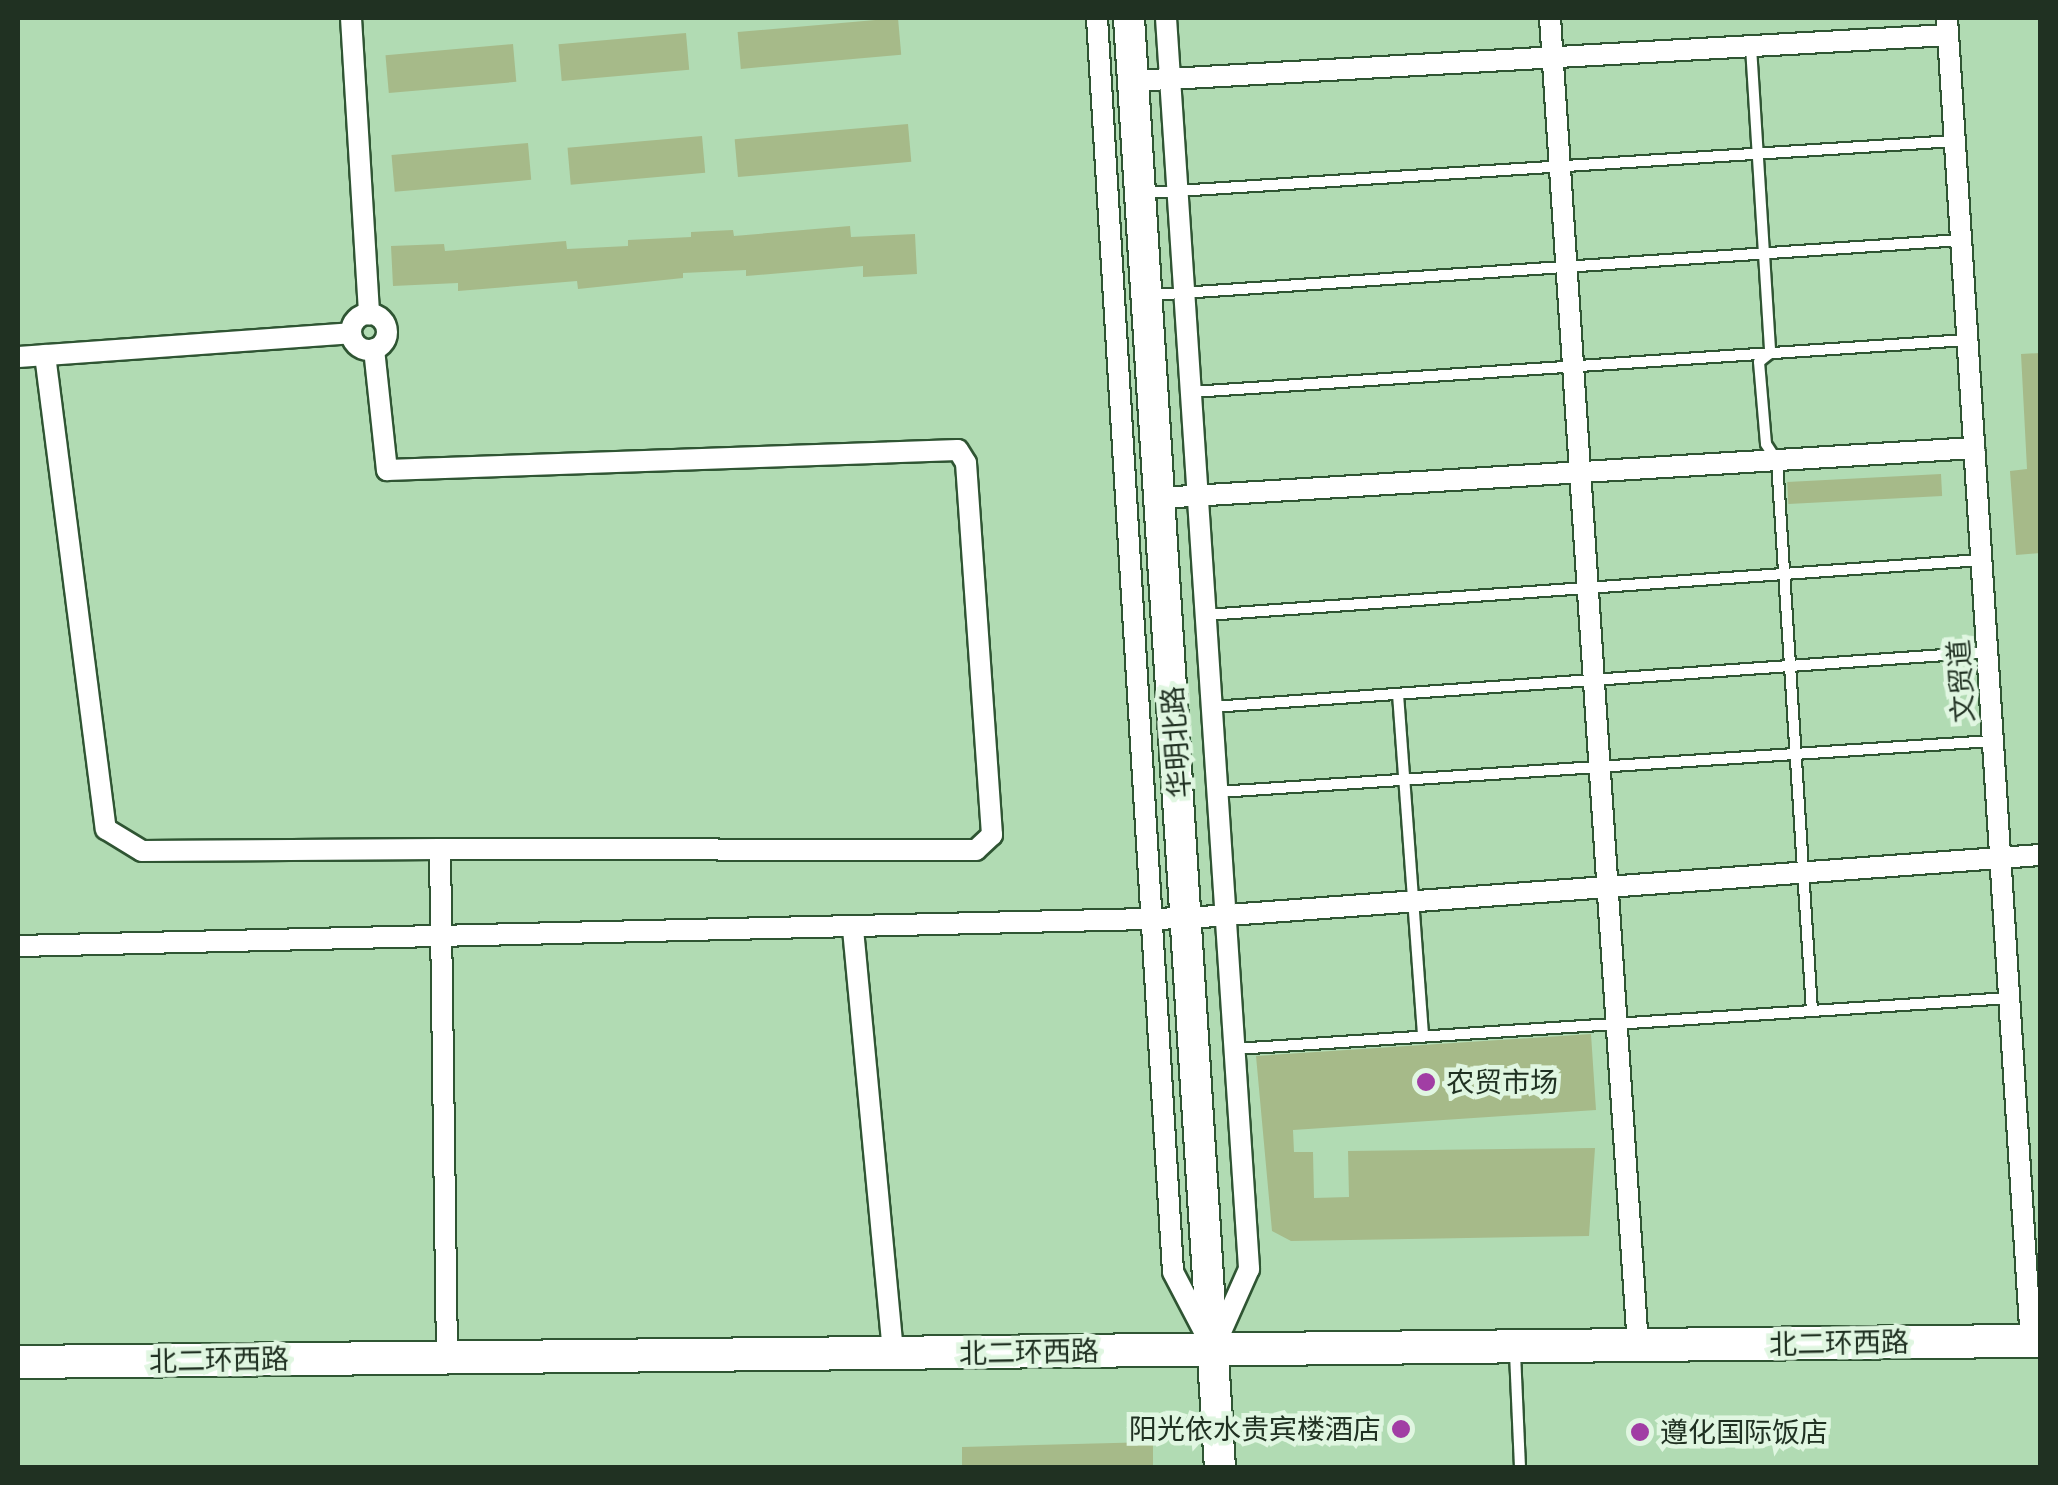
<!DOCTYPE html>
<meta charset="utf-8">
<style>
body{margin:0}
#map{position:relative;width:2058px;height:1485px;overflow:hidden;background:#b1dbb3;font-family:"Archivo Narrow","Noto Sans SC",sans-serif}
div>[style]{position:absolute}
.building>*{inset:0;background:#a6ba89;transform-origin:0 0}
.roads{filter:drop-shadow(2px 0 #2f5533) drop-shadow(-2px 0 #2f5533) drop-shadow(0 2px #2f5533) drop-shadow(0 -2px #2f5533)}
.service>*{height:10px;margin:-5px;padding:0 5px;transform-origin:5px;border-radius:5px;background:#fff}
.minor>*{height:20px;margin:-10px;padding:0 10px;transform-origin:10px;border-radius:10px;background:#fff}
.minor>.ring{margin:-10px;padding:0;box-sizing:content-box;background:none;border:20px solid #fff;border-radius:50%}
.primary>*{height:30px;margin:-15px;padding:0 15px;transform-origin:15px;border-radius:15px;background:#fff}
.trunk>*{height:32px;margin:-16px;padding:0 16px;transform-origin:16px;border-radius:16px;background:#fff}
.dots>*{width:28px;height:28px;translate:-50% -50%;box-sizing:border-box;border:5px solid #e0f6e1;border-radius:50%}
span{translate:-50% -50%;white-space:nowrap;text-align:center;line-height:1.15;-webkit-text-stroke:9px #e0f6e1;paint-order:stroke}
.street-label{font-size:28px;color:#203122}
.poi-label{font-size:28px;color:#203122}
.left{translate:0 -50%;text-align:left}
.right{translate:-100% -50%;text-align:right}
.frame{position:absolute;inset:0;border:20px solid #203122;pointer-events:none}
</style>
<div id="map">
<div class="building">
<div style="left:898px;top:18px;width:37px;height:161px;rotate:85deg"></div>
<div style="left:686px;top:33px;width:37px;height:128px;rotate:85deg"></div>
<div style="left:513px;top:44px;width:38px;height:128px;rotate:85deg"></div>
<div style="left:908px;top:124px;width:38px;height:174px;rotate:85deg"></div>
<div style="left:702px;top:136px;width:37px;height:135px;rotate:85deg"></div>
<div style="left:528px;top:143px;width:37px;height:137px;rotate:85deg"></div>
<div style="clip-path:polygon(850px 226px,851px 237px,915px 234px,917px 274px,863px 277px,863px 266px,746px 276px,746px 270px,683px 273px,683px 278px,578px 289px,577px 281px,458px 291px,458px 283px,393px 286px,391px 246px,444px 244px,445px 251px,566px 241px,567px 249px,628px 246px,628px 240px,691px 237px,691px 232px,733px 230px,734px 236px)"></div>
<div style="clip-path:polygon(2040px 353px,2040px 553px,2016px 555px,2010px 471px,2027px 469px,2021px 354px)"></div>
<div style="left:1941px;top:474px;width:22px;height:154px;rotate:87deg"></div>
<div style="clip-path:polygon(1591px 1034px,1596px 1110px,1293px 1130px,1294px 1152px,1313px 1152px,1314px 1198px,1349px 1197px,1348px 1151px,1595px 1148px,1589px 1236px,1291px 1241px,1272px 1231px,1256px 1056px)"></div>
<div style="clip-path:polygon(1153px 1442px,1153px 1468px,962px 1468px,962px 1447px)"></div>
</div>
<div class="roads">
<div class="service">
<div style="left:1751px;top:47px;width:307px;rotate:86.4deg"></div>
<div style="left:1770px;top:353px;width:14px;rotate:141deg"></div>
<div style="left:1759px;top:362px;width:82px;rotate:85.1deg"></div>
<div style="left:1766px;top:444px;width:20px;rotate:57deg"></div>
<div style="left:1777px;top:461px;width:551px;rotate:86.36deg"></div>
<div style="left:1146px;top:193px;width:811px;rotate:-3.68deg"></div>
<div style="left:1152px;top:295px;width:811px;rotate:-3.89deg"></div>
<div style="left:1192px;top:392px;width:777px;rotate:-3.84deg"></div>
<div style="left:1206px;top:615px;width:777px;rotate:-4.06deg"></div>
<div style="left:1398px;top:694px;width:343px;rotate:85.8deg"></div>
<div style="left:1212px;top:707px;width:777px;rotate:-4.06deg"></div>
<div style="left:1218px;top:792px;width:777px;rotate:-3.77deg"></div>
<div style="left:1235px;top:1049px;width:776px;rotate:-3.77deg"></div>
<div style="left:1515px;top:1353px;width:115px;rotate:87.5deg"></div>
</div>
<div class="minor">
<div style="left:351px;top:18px;width:297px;rotate:86.5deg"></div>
<div style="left:1097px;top:18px;width:1256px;rotate:86.53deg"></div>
<div style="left:1173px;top:1272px;width:76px;rotate:62.4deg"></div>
<div style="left:1166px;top:18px;width:1254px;rotate:86.2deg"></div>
<div style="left:1249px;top:1269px;width:81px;rotate:114deg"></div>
<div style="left:1550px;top:18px;width:1330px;rotate:86.21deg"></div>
<div style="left:1947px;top:18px;width:1326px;rotate:86.37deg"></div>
<div style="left:1133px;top:81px;width:816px;rotate:-3.23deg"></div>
<div class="ring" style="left:351px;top:314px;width:16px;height:16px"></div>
<div style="left:374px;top:349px;width:122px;rotate:83.9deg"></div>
<div style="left:387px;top:470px;width:571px;rotate:-2.01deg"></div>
<div style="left:958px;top:450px;width:15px;rotate:58deg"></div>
<div style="left:966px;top:463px;width:373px;rotate:86deg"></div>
<div style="left:992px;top:835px;width:22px;rotate:137deg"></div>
<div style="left:976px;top:850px;width:536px;rotate:-179.89deg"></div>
<div style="left:440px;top:849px;width:508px;rotate:89.21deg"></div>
<div style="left:45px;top:355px;width:478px;rotate:82.7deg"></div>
<div style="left:106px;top:829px;width:42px;rotate:31.4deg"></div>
<div style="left:142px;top:851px;width:298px;rotate:-0.4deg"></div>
<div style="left:18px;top:357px;width:334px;rotate:-4.1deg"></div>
<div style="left:1159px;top:498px;width:817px;rotate:-3.51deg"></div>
<div style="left:853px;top:929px;width:426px;rotate:84.6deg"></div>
<div style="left:18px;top:946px;width:1170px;rotate:-1.37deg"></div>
<div style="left:1188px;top:918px;width:854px;rotate:-4.23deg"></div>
</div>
<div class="primary">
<div style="left:1129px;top:18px;width:1453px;rotate:86.41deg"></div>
</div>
<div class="trunk">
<div style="left:18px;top:1362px;width:2022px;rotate:-0.6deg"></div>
</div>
</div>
<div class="dots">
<div style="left:1426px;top:1082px;background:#a13ea4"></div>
<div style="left:1401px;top:1429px;background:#a13ea4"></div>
<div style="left:1640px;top:1432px;background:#a13ea4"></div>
</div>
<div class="street-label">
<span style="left:1961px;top:681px;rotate:-94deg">文贸道</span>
<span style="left:1176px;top:742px;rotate:-94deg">华明北路</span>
<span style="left:1839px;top:1343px;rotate:-1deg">北二环西路</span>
<span style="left:1029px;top:1352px;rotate:-1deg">北二环西路</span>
<span style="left:219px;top:1360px;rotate:-1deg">北二环西路</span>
</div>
<div class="poi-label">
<span class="left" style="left:1446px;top:1082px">农贸市场</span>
<span class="right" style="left:1381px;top:1429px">阳光依水贵宾楼酒店</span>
<span class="left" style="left:1660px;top:1432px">遵化国际饭店</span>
</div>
<div class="frame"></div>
</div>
